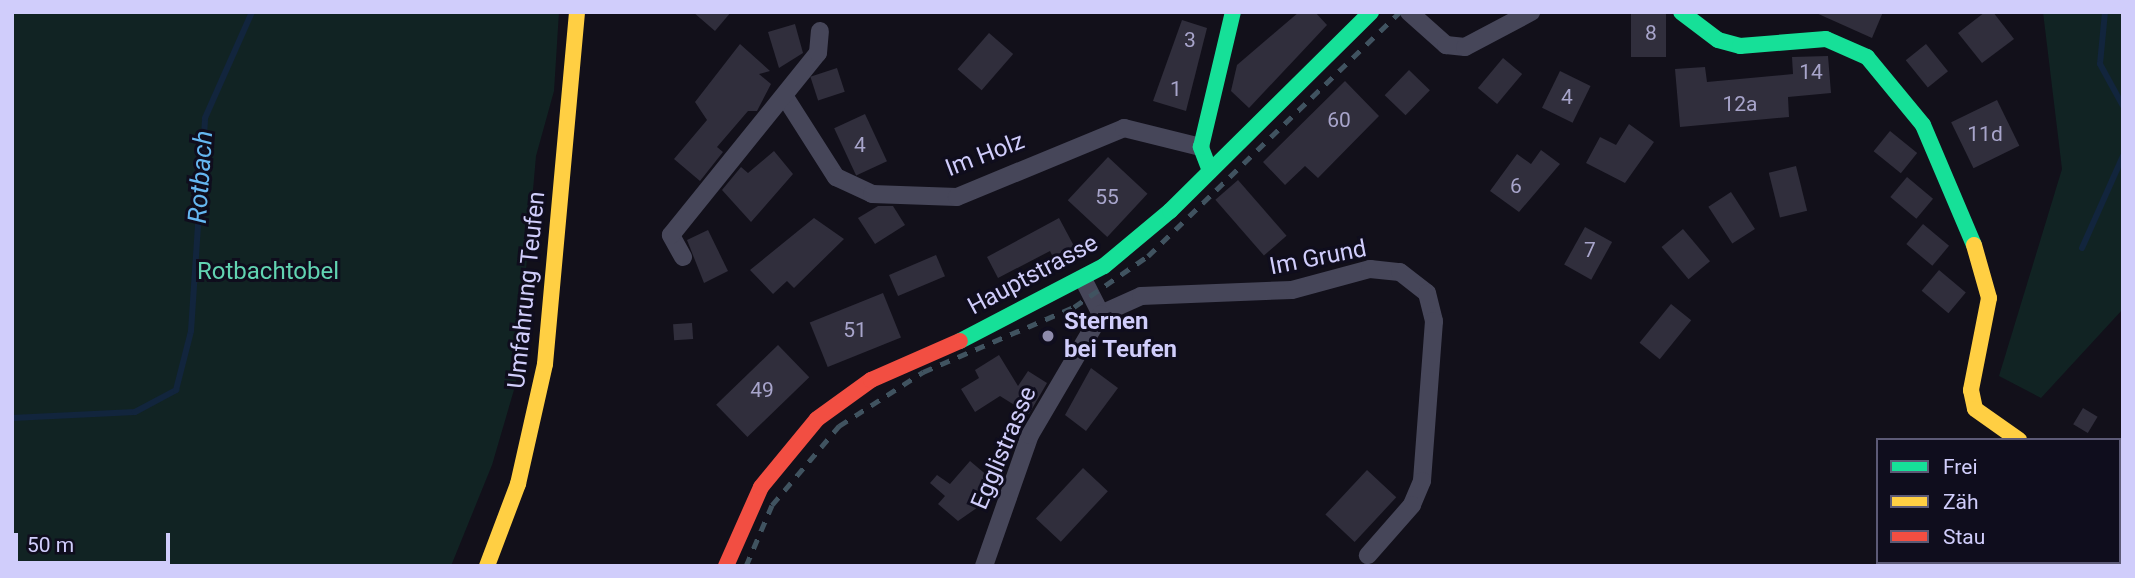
<!DOCTYPE html>
<meta charset="utf-8">
<style>
body{margin:0}
#map{position:relative;width:2135px;height:578px;overflow:hidden;background:#12101a;font-family:Roboto,sans-serif}
div>[style]{position:absolute}
.green>*{inset:0;background:#112323}
.stream>*{height:6px;margin:-3px;padding:0 3px;transform-origin:3px;border-radius:3px;background:#12253d}
.building>*{inset:0;background:#302e3c;transform-origin:0 0}
.street>*{height:18px;margin:-9px;padding:0 9px;transform-origin:9px;border-radius:9px;background:#464659}
.fast>*{height:16px;margin:-8px;padding:0 8px;transform-origin:8px;border-radius:8px;background:#16e098}
.slow>*{height:16px;margin:-8px;padding:0 8px;transform-origin:8px;border-radius:8px;background:#ffcf43}
.jam>*{height:16px;margin:-8px;padding:0 8px;transform-origin:8px;border-radius:8px;background:#f24e42}
.rail>*{height:5px;margin-top:-2.5px;transform-origin:0;background:repeating-linear-gradient(90deg,#405360 0 10px,transparent 0 19px)}
.dots>*{width:19px;height:19px;translate:-50% -50%;box-sizing:border-box;border:4px solid #0f0d1d;border-radius:50%}
span{translate:-50% -50%;white-space:nowrap;text-align:center;line-height:1.15;-webkit-text-stroke:6px #0f0d1d;paint-order:stroke}
.number-label{font-size:21px;color:#a8a5cb}
.number-label span{-webkit-text-stroke-width:0}
.street-label{font-size:24px;color:#d0cdfb}
.park-label{font-size:24px;color:#61d3b1}
.poi-label{font-size:24px;color:#d0cdfb;font-weight:700}
.left{translate:0 -50%;text-align:left}
.water-label{font-size:26px;color:#65b7f1;font-style:italic}
.frame{position:absolute;inset:0;border:14px solid #d0cdfb;pointer-events:none}
.legend{position:absolute;left:1876px;top:438px;width:245px;height:126px;box-sizing:border-box;background:#0f0d1d;border:2px solid #5c5a76;margin:0;padding:9px 12px;list-style:none;font-size:21px;color:#d0cdfb}
.legend li{display:flex;align-items:center;gap:14px;height:35px}
.legend b{width:35px;border:2px solid #5c5a76}
.scale{position:absolute;left:14px;top:533px;width:156px;height:32px;box-sizing:border-box;border:4px solid #d0cdfb;border-top:0;padding-left:9px;font-size:21px;line-height:24px;white-space:nowrap;color:#d0cdfb;-webkit-text-stroke:5px #0f0d1d;paint-order:stroke}
</style>
<div id="map">
<div class="green">
<div style="clip-path:polygon(12px 12px,559px 12px,554px 91px,536px 156px,516px 383px,492px 465px,451px 566px,12px 566px)"></div>
<div style="clip-path:polygon(2043px 12px,2123px 12px,2123px 309px,2041px 398px,1999px 376px,2062px 169px)"></div>
</div>
<div class="stream">
<div style="left:2105px;top:12px;width:52px;rotate:95.5deg"></div>
<div style="left:2100px;top:64px;width:48px;rotate:61.3deg"></div>
<div style="left:2082px;top:248px;width:101px;rotate:-66deg"></div>
<div style="left:12px;top:418px;width:123px;rotate:-2.8deg"></div>
<div style="left:135px;top:412px;width:47px;rotate:-28.2deg"></div>
<div style="left:176px;top:390px;width:61px;rotate:-75.7deg"></div>
<div style="left:191px;top:331px;width:213px;rotate:-86.2deg"></div>
<div style="left:205px;top:118px;width:116px;rotate:-66.1deg"></div>
</div>
<div class="building">
<div style="clip-path:polygon(693px 12px,731px 12px,715px 31px)"></div>
<div style="clip-path:polygon(1299px 12px,1315px 12px,1327px 25px,1249px 108px,1231px 91px,1237px 65px)"></div>
<div style="left:1631px;top:12px;width:35px;height:45px"></div>
<div style="clip-path:polygon(1814px 12px,1883px 12px,1872px 38px)"></div>
<div style="clip-path:polygon(1985px 12px,1993px 12px,2014px 39px,1982px 63px,1958px 33px)"></div>
<div style="clip-path:polygon(1182px 20px,1207px 28px,1186px 111px,1153px 101px)"></div>
<div style="clip-path:polygon(795px 24px,803px 53px,779px 68px,768px 32px)"></div>
<div style="left:989px;top:33px;width:32px;height:48px;rotate:41deg"></div>
<div style="clip-path:polygon(740px 44px,770px 71px,759px 74px,771px 84px,757px 111px,748px 111px,717px 147px,723px 152px,700px 181px,674px 159px,707px 120px,695px 102px)"></div>
<div style="left:1926px;top:44px;width:35px;height:26px;rotate:51deg"></div>
<div style="clip-path:polygon(1828px 56px,1831px 93px,1788px 97px,1789px 117px,1680px 127px,1675px 69px,1705px 67px,1707px 82px,1793px 74px,1792px 57px)"></div>
<div style="left:1503px;top:58px;width:25px;height:39px;rotate:40deg"></div>
<div style="left:837px;top:68px;width:25px;height:28px;rotate:72deg"></div>
<div style="left:1409px;top:70px;width:29px;height:35px;rotate:44deg"></div>
<div style="left:1560px;top:71px;width:34px;height:41px;rotate:26deg"></div>
<div style="clip-path:polygon(1345px 81px,1379px 116px,1318px 178px,1305px 166px,1285px 185px,1263px 162px)"></div>
<div style="left:1997px;top:100px;width:51px;height:51px;rotate:64deg"></div>
<div style="left:865px;top:114px;width:52px;height:34px;rotate:65deg"></div>
<div style="clip-path:polygon(1629px 124px,1654px 142px,1625px 183px,1586px 163px,1600px 137px,1616px 145px)"></div>
<div style="left:1890px;top:131px;width:35px;height:26px;rotate:39deg"></div>
<div style="clip-path:polygon(1541px 150px,1560px 164px,1519px 212px,1490px 191px,1517px 154px,1531px 164px)"></div>
<div style="clip-path:polygon(774px 151px,793px 174px,751px 222px,722px 190px,741px 167px,748px 173px)"></div>
<div style="left:1108px;top:157px;width:54px;height:59px;rotate:43deg"></div>
<div style="left:1796px;top:166px;width:46px;height:28px;rotate:76deg"></div>
<div style="left:1907px;top:177px;width:34px;height:26px;rotate:40deg"></div>
<div style="left:1238px;top:180px;width:74px;height:30px;rotate:49deg"></div>
<div style="left:1731px;top:192px;width:44px;height:27px;rotate:57deg"></div>
<div style="clip-path:polygon(878px 206px,893px 206px,905px 225px,875px 244px,858px 218px)"></div>
<div style="clip-path:polygon(814px 218px,844px 239px,794px 288px,787px 281px,773px 294px,750px 270px)"></div>
<div style="clip-path:polygon(1059px 218px,1074px 246px,1053px 257px,1050px 251px,998px 278px,987px 257px)"></div>
<div style="left:1923px;top:224px;width:34px;height:26px;rotate:40deg"></div>
<div style="left:1585px;top:227px;width:31px;height:43px;rotate:29deg"></div>
<div style="left:1683px;top:229px;width:42px;height:28px;rotate:50deg"></div>
<div style="clip-path:polygon(708px 230px,728px 271px,704px 283px,687px 240px)"></div>
<div style="left:936px;top:255px;width:23px;height:51px;rotate:67deg"></div>
<div style="left:1939px;top:270px;width:35px;height:27px;rotate:40deg"></div>
<div style="left:883px;top:293px;width:48px;height:79px;rotate:68deg"></div>
<div style="left:1671px;top:304px;width:26px;height:50px;rotate:39deg"></div>
<div style="left:692px;top:323px;width:16px;height:19px;rotate:86deg"></div>
<div style="left:778px;top:345px;width:45px;height:86px;rotate:46deg"></div>
<div style="clip-path:polygon(999px 355px,1018px 386px,1028px 371px,1047px 383px,1029px 414px,1000px 396px,975px 412px,961px 389px,979px 378px,975px 370px)"></div>
<div style="clip-path:polygon(1091px 368px,1118px 388px,1086px 431px,1065px 415px)"></div>
<div style="left:2083px;top:408px;width:17px;height:19px;rotate:31deg"></div>
<div style="clip-path:polygon(970px 461px,989px 477px,974px 500px,981px 505px,958px 521px,938px 504px,945px 496px,930px 483px,937px 475px,950px 484px)"></div>
<div style="left:1083px;top:468px;width:34px;height:69px;rotate:43deg"></div>
<div style="left:1367px;top:470px;width:40px;height:61px;rotate:43deg"></div>
</div>
<div class="street">
<div style="left:1409px;top:12px;width:50px;rotate:41.7deg"></div>
<div style="left:1446px;top:45px;width:19px;rotate:6deg"></div>
<div style="left:1465px;top:47px;width:75px;rotate:-27.9deg"></div>
<div style="left:785px;top:97px;width:95px;rotate:57.5deg"></div>
<div style="left:836px;top:177px;width:40px;rotate:25deg"></div>
<div style="left:872px;top:194px;width:85px;rotate:2deg"></div>
<div style="left:957px;top:197px;width:181px;rotate:-22.4deg"></div>
<div style="left:1124px;top:128px;width:79px;rotate:13.9deg"></div>
<div style="left:683px;top:257px;width:25px;rotate:-119deg"></div>
<div style="left:671px;top:235px;width:234px;rotate:-51.1deg"></div>
<div style="left:818px;top:53px;width:22px;rotate:-85deg"></div>
<div style="left:1083px;top:279px;width:39px;rotate:63deg"></div>
<div style="left:1101px;top:314px;width:44px;rotate:-24.2deg"></div>
<div style="left:1141px;top:296px;width:151px;rotate:-2.3deg"></div>
<div style="left:1292px;top:290px;width:81px;rotate:-15.1deg"></div>
<div style="left:1370px;top:269px;width:30px;rotate:6deg"></div>
<div style="left:1400px;top:272px;width:34px;rotate:38deg"></div>
<div style="left:1427px;top:293px;width:29px;rotate:76deg"></div>
<div style="left:1434px;top:321px;width:160px;rotate:94.3deg"></div>
<div style="left:1422px;top:481px;width:26px;rotate:113deg"></div>
<div style="left:1412px;top:505px;width:67px;rotate:131.3deg"></div>
<div style="left:984px;top:566px;width:139px;rotate:-70.7deg"></div>
<div style="left:1030px;top:435px;width:140px;rotate:-59.6deg"></div>
<div style="left:2028px;top:566px;width:4px;rotate:-76deg"></div>
</div>
<div class="fast">
<div style="left:1681px;top:12px;width:46px;rotate:37.1deg"></div>
<div style="left:1718px;top:40px;width:23px;rotate:15deg"></div>
<div style="left:1740px;top:46px;width:86px;rotate:-4.7deg"></div>
<div style="left:1826px;top:39px;width:45px;rotate:23.7deg"></div>
<div style="left:1867px;top:57px;width:88px;rotate:50.5deg"></div>
<div style="left:1923px;top:125px;width:130px;rotate:67deg"></div>
<div style="left:1210px;top:171px;width:26px;rotate:-111deg"></div>
<div style="left:1201px;top:147px;width:139px;rotate:-76.7deg"></div>
<div style="left:960px;top:341px;width:162px;rotate:-27.5deg"></div>
<div style="left:1104px;top:266px;width:86px;rotate:-39.8deg"></div>
<div style="left:1170px;top:211px;width:283px;rotate:-44.7deg"></div>
</div>
<div class="slow">
<div style="left:1974px;top:245px;width:55px;rotate:74.2deg"></div>
<div style="left:1989px;top:298px;width:94px;rotate:101.1deg"></div>
<div style="left:1971px;top:390px;width:19px;rotate:78deg"></div>
<div style="left:1975px;top:409px;width:54px;rotate:35.2deg"></div>
<div style="left:487px;top:566px;width:88px;rotate:-69.3deg"></div>
<div style="left:518px;top:484px;width:123px;rotate:-77.3deg"></div>
<div style="left:545px;top:364px;width:353px;rotate:-84.8deg"></div>
</div>
<div class="jam">
<div style="left:726px;top:566px;width:86px;rotate:-66.1deg"></div>
<div style="left:761px;top:487px;width:88px;rotate:-50.5deg"></div>
<div style="left:817px;top:419px;width:67px;rotate:-35.8deg"></div>
<div style="left:871px;top:380px;width:97px;rotate:-23.7deg"></div>
</div>
<div class="rail">
<div style="left:746px;top:566px;width:66px;rotate:-66.9deg"></div>
<div style="left:772px;top:505px;width:104px;rotate:-49.7deg"></div>
<div style="left:839px;top:426px;width:100px;rotate:-32.7deg"></div>
<div style="left:923px;top:372px;width:164px;rotate:-23.3deg"></div>
<div style="left:1074px;top:307px;width:90px;rotate:-34.6deg"></div>
<div style="left:1148px;top:256px;width:351px;rotate:-44.1deg"></div>
</div>
<div class="dots">
<div style="left:1048px;top:336px;background:#8e8bac"></div>
</div>
<div class="number-label">
<span style="left:1651px;top:33px">8</span>
<span style="left:1190px;top:40px">3</span>
<span style="left:1811px;top:72px">14</span>
<span style="left:1176px;top:89px">1</span>
<span style="left:1567px;top:97px">4</span>
<span style="left:1740px;top:104px">12a</span>
<span style="left:1339px;top:120px">60</span>
<span style="left:1985px;top:134px">11d</span>
<span style="left:860px;top:145px">4</span>
<span style="left:1516px;top:186px">6</span>
<span style="left:1107px;top:197px">55</span>
<span style="left:1590px;top:250px">7</span>
<span style="left:855px;top:330px">51</span>
<span style="left:762px;top:390px">49</span>
</div>
<div class="street-label">
<span style="left:985px;top:155px;rotate:-21deg">Im Holz</span>
<span style="left:1318px;top:258px;rotate:-11deg">Im Grund</span>
<span style="left:1033px;top:275px;rotate:-28deg">Hauptstrasse</span>
<span style="left:527px;top:290px;rotate:-84deg">Umfahrung Teufen</span>
<span style="left:1004px;top:448px;rotate:-67deg">Egglistrasse</span>
</div>
<div class="park-label">
<span style="left:268px;top:272px">Rotbachtobel</span>
</div>
<div class="poi-label">
<span class="left" style="left:1064px;top:336px">Sternen<br>bei Teufen</span>
</div>
<div class="water-label">
<span style="left:201px;top:177px;rotate:-86deg">Rotbach</span>
</div>
<div class="frame"></div>
<ul class="legend">
<li><b style="height:9px;background:#16e098"></b>Frei</li>
<li><b style="height:9px;background:#ffcf43"></b>Zäh</li>
<li><b style="height:9px;background:#f24e42"></b>Stau</li>
</ul>
<div class="scale">50 m</div>
</div>
